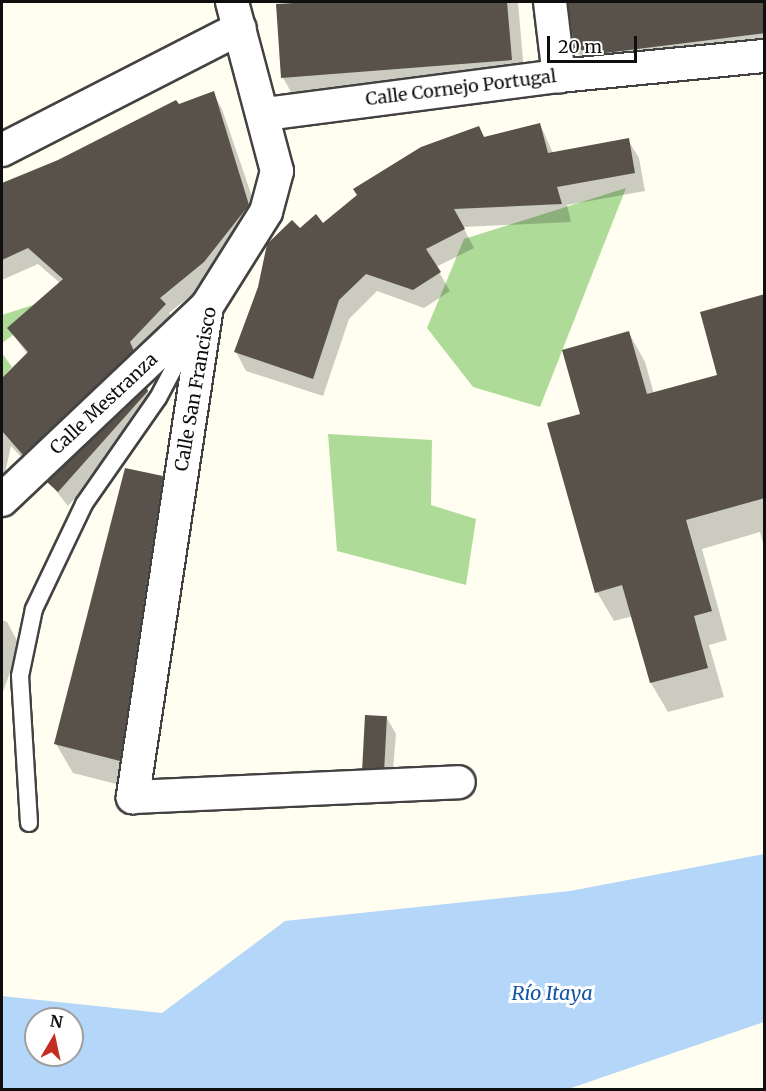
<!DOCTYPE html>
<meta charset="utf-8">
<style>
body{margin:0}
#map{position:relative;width:766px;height:1091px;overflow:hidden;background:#fffef1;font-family:Merriweather,serif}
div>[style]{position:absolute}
.forest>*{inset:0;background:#aedc98}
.water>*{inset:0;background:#b4d6f8}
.shadow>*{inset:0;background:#0003}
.building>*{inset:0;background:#58524b;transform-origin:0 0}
.roads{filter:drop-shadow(2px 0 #424242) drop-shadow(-2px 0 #424242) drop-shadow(0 2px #424242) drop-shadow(0 -2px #424242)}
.service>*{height:16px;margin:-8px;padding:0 8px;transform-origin:8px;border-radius:8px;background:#fff}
.minor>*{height:32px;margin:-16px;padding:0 16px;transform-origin:16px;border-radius:16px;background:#fff}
span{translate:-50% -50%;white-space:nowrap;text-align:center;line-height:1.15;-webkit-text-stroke:6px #fff;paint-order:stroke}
.street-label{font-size:18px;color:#0f0f0f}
.water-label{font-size:20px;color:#1354a6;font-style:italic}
.frame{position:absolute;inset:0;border:3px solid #0f0f0f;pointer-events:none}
.north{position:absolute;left:24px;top:1007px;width:60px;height:60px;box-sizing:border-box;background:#fff;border:2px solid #9f9f9f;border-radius:50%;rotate:9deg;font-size:16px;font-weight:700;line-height:24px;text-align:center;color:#0f0f0f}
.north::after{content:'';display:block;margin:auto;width:21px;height:27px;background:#c42e22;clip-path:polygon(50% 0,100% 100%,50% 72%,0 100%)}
.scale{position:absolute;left:547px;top:36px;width:90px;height:27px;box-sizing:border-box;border:3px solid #0f0f0f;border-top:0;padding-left:8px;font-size:18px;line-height:21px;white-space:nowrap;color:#0f0f0f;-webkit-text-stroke:4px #fff;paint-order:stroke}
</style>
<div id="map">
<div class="forest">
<div style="clip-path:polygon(626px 188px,540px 407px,473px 387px,427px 328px,464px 239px)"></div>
<div style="clip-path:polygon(33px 305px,13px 335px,2px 343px,2px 315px)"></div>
<div style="clip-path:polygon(2px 353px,12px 367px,2px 378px)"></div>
<div style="clip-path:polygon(328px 434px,432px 440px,431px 505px,476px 519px,466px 585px,337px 551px)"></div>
</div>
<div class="water">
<div style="clip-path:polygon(evenodd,764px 854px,764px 1022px,568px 1089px,2px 1089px,2px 996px,162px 1013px,285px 921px,570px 891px,764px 854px,36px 1019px,72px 1019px,72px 1055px,36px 1055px,36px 1019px)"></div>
</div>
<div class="shadow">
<div style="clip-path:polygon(518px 2px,525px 84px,297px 102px,283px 78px,317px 2px)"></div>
<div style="clip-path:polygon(571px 2px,764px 2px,764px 52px,585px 65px,575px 48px)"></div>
<div style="clip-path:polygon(213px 93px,222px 109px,259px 217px,212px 279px,169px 313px,174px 321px,33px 470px,11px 446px,2px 487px,2px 380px,28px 355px,9px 329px,60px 283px,38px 264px,2px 280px,2px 186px,178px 105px)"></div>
<div style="clip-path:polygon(540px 124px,553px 153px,628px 140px,639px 158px,645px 191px,567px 205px,571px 222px,463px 227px,474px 248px,436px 267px,450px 291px,424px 308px,377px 291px,349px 319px,323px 396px,246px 371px,236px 352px,300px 230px,323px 225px,359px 196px,355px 189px,421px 148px,479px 128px,485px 139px)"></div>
<div style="clip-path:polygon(764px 299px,764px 547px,760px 532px,702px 549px,727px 640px,709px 645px,724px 697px,668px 712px,651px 683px,633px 616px,614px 621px,597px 592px,582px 415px,629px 333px,645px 362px,654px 394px,719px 376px)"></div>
<div style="clip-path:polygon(147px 390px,156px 408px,68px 506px,49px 482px)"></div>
<div style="clip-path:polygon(162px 477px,179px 506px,136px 789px,73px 773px,56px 744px)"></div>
<div style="clip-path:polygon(2px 620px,7px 622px,20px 646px,2px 694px)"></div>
<div style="clip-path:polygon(387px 718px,396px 734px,392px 783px,371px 784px,362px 768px)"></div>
</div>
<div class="building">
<div style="clip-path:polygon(311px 2px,507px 2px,512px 60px,281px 78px,276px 4px)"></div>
<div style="clip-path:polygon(568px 2px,765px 2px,765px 33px,597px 54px,574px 48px)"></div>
<div style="clip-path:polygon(214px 91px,249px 205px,204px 262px,160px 298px,166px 304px,130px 342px,134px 351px,23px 455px,2px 431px,2px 378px,28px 352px,7px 328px,63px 279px,28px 248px,2px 260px,2px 183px,58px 160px,176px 100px,179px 104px)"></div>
<div style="clip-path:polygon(540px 123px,548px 153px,629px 138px,635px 173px,557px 187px,562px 204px,454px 209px,465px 229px,426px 249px,441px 272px,413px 290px,366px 274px,339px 300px,313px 379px,234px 352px,258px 287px,267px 244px,292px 220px,300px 228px,316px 214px,323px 223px,357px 195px,353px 189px,421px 147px,479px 126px,484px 137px)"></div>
<div style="clip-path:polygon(765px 294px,765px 498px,686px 520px,712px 611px,694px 616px,708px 668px,650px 683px,622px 585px,595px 593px,547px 423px,580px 414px,562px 350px,629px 331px,647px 394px,717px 375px,700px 312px)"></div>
<div style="clip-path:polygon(147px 388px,148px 391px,58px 492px,47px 482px)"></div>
<div style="clip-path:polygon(125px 468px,163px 476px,120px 761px,54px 744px)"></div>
<div style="left:365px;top:715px;width:22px;height:54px;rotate:3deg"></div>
</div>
<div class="roads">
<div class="service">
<div style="left:29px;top:823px;width:147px;rotate:-93.5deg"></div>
<div style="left:20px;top:676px;width:68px;rotate:-78.2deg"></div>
<div style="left:34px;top:609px;width:116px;rotate:-64.5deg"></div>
<div style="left:84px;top:504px;width:129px;rotate:-55.1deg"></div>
<div style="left:158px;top:398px;width:77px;rotate:-62.1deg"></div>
</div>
<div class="minor">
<div style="left:232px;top:2px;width:175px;rotate:75.1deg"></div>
<div style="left:277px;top:171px;width:42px;rotate:105deg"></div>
<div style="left:266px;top:212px;width:111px;rotate:122.1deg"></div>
<div style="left:207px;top:306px;width:497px;rotate:98.6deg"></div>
<div style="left:133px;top:797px;width:326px;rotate:-2.6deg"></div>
<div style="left:550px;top:2px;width:75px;rotate:83.1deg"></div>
<div style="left:265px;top:114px;width:296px;rotate:-7.4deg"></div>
<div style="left:559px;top:76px;width:206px;rotate:-5.6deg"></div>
<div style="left:2px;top:150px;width:267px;rotate:-27.1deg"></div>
<div style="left:2px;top:500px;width:282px;rotate:-43.4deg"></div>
</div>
</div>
<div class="street-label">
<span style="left:461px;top:88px;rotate:-7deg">Calle Cornejo Portugal</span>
<span style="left:196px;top:389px;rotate:-80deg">Calle San Francisco</span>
<span style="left:104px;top:404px;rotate:-43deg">Calle Mestranza</span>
</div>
<div class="water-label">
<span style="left:552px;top:992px">Río Itaya</span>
</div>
<div class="frame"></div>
<div class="north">N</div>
<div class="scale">20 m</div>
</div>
